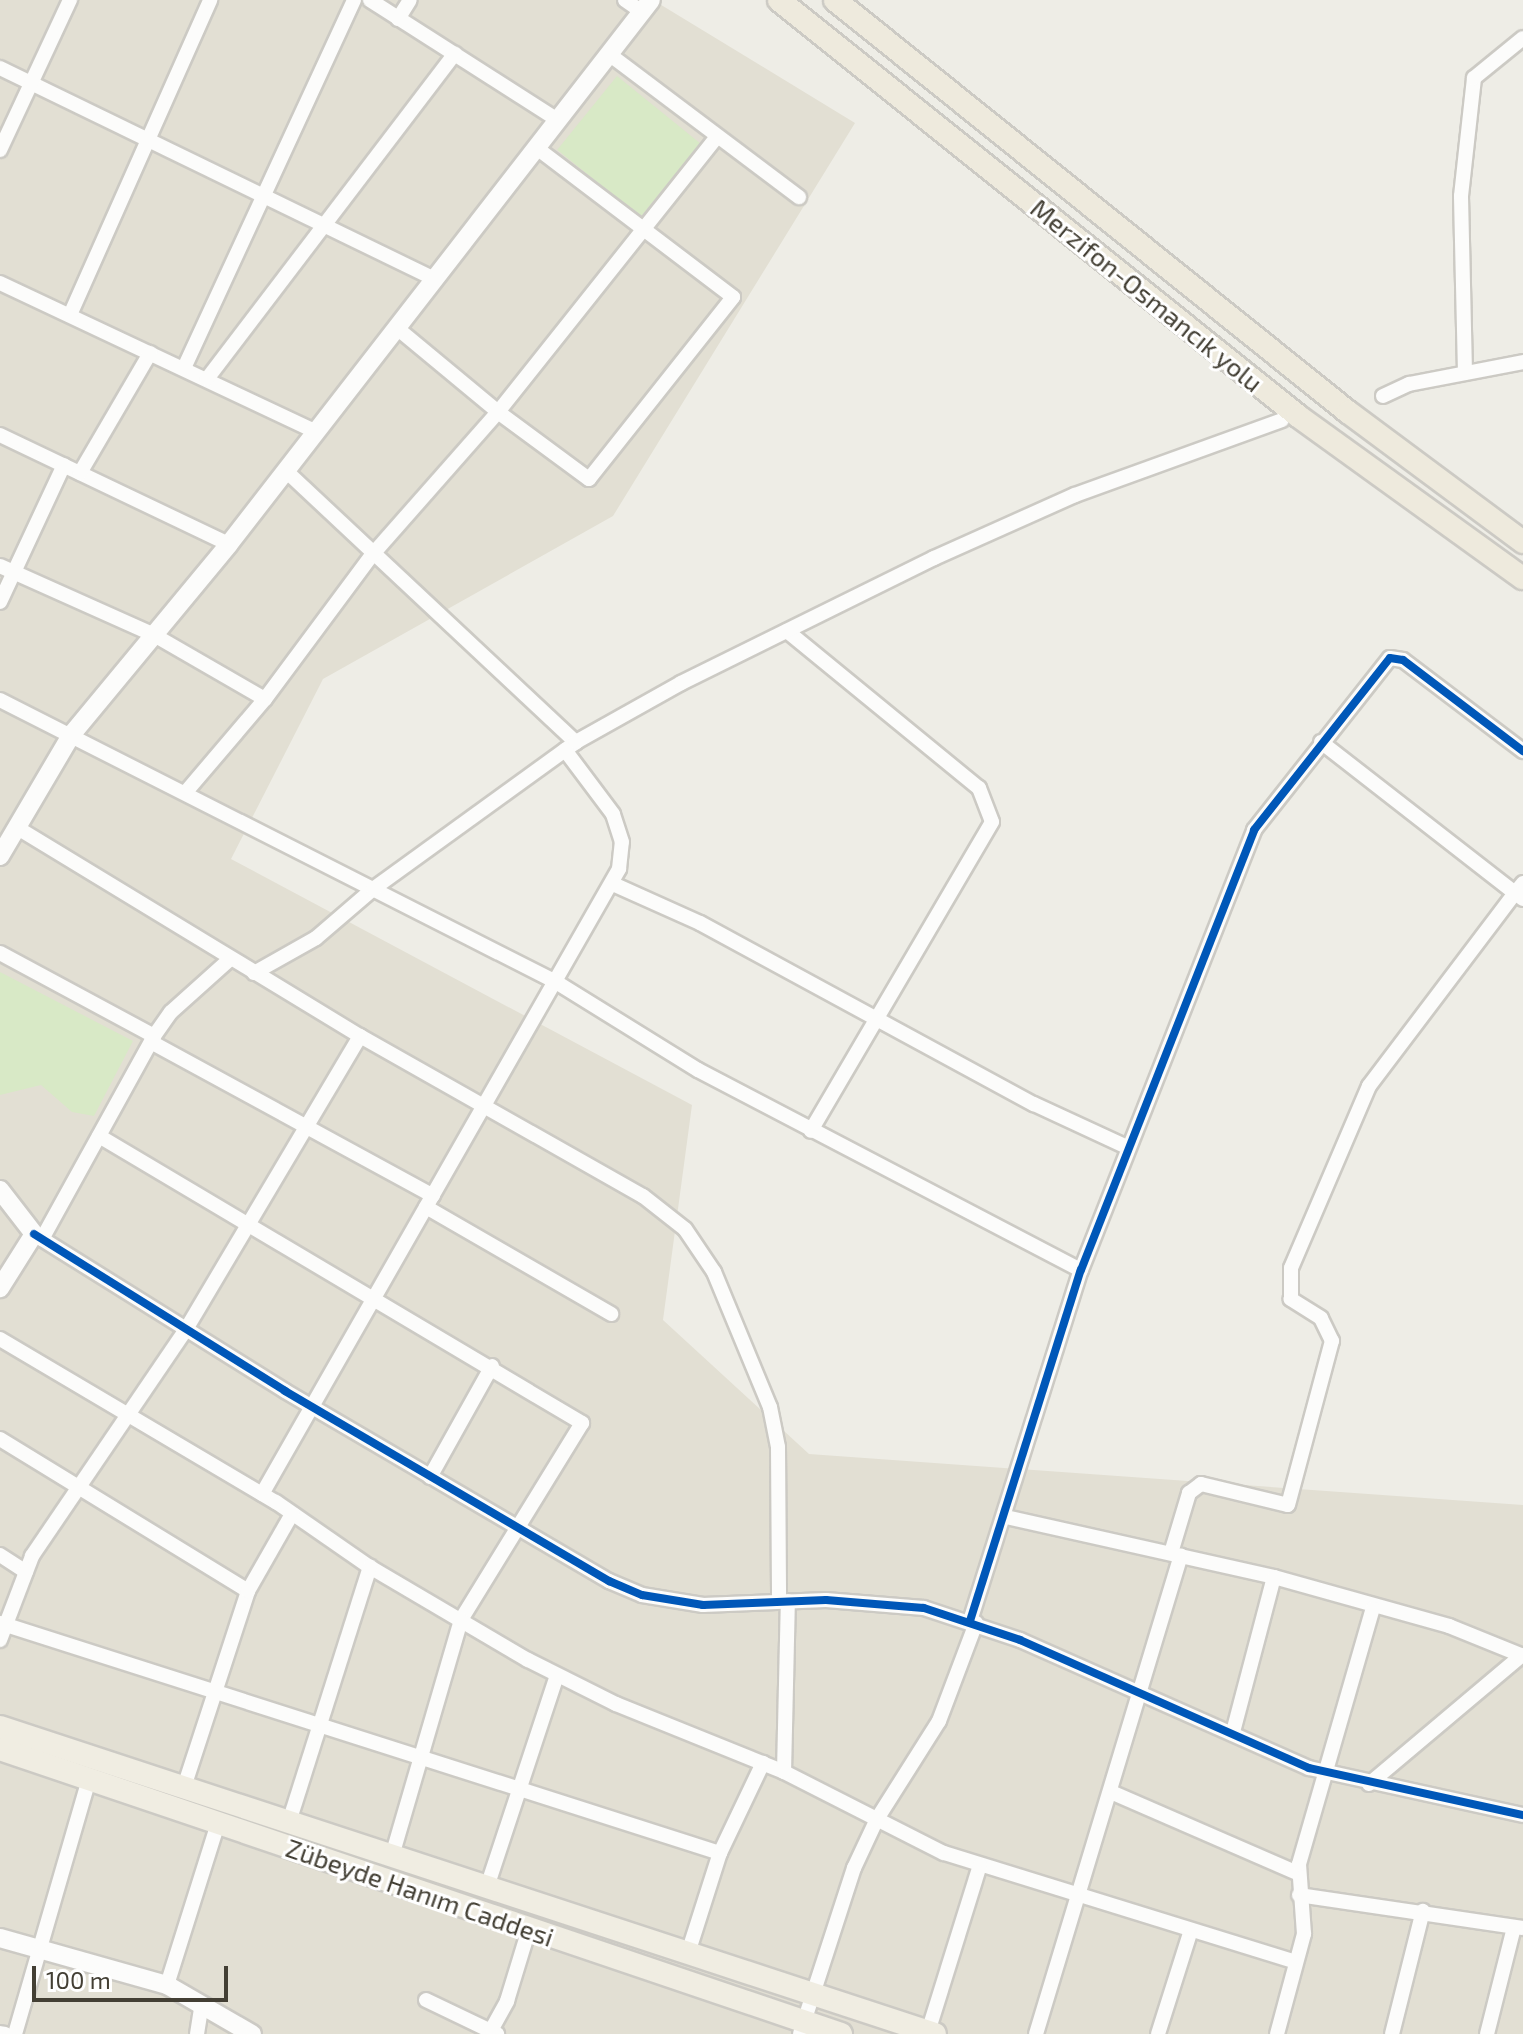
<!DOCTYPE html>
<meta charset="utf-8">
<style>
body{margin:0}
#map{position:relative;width:1523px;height:2034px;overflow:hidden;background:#eeede6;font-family:"Exo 2",sans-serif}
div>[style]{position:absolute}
.residential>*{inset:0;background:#e2dfd3}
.green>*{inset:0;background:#d8e9c6;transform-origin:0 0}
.roads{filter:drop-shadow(2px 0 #cccac4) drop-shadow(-2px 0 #cccac4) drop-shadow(0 2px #cccac4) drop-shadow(0 -2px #cccac4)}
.minor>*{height:14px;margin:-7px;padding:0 7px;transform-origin:7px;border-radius:7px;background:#fcfcfb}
.tertiary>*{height:18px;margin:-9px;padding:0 9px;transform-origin:9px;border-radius:9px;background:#fcfcfb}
.primary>*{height:22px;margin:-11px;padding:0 11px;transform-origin:11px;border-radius:11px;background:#f0ede2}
.trunk>*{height:22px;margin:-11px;padding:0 11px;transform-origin:11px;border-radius:11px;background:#eeeadd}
.cycleway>*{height:8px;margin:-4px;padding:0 4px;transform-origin:4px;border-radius:4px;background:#0057b8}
span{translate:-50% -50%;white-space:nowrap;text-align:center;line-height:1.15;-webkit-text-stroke:6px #fff;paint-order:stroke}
.street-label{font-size:26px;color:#433f34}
.scale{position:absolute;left:32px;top:1966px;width:196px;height:36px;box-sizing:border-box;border:4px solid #433f34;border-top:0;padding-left:10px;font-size:24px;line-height:28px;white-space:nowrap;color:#433f34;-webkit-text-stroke:6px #fff;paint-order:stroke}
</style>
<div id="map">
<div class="residential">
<div style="clip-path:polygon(0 0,653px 0,855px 123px,613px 516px,323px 679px,231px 859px,692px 1105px,663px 1320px,809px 1454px,1523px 1505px,1523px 2034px,0 2034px)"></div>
</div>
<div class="green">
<div style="left:617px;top:76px;width:107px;height:95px;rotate:39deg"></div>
<div style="clip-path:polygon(0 972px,133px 1041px,94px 1116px,72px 1112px,41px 1085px,0 1095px)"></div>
</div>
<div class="roads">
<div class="minor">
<div style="left:370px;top:0;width:223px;rotate:32.6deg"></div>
<div style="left:625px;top:0;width:21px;rotate:35deg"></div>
<div style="left:398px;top:19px;width:22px;rotate:-58deg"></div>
<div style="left:609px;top:54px;width:238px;rotate:37deg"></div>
<div style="left:0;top:68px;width:483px;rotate:25.9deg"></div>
<div style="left:0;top:150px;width:166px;rotate:-65deg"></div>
<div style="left:0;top:283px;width:349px;rotate:25.2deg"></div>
<div style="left:70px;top:315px;width:345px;rotate:-66deg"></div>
<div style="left:397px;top:328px;width:131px;rotate:39.7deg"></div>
<div style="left:498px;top:412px;width:113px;rotate:36.4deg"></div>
<div style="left:589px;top:479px;width:232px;rotate:-51.6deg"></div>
<div style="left:733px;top:297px;width:246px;rotate:-142.8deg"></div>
<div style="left:184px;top:368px;width:405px;rotate:-65.2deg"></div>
<div style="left:1465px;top:373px;width:177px;rotate:-91.3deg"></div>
<div style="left:1461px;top:196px;width:119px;rotate:-83.7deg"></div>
<div style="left:1474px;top:78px;width:63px;rotate:-39.2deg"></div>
<div style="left:207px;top:379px;width:409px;rotate:-52.7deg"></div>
<div style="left:1383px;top:396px;width:29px;rotate:-25deg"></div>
<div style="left:1409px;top:384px;width:116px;rotate:-10.9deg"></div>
<div style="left:0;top:435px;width:254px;rotate:25.5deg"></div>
<div style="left:286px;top:471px;width:397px;rotate:43.1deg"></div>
<div style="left:80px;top:473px;width:139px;rotate:-59.7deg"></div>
<div style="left:0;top:566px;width:169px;rotate:24.1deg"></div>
<div style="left:154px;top:635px;width:128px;rotate:30deg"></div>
<div style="left:0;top:602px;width:151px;rotate:-65deg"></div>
<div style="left:787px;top:631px;width:248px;rotate:39.3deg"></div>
<div style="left:979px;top:788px;width:36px;rotate:69deg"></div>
<div style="left:992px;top:822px;width:358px;rotate:120.4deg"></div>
<div style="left:0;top:700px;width:623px;rotate:26.89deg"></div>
<div style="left:556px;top:982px;width:167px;rotate:31.8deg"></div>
<div style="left:698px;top:1070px;width:432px;rotate:27.6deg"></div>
<div style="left:1321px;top:742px;width:246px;rotate:37.9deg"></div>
<div style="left:1515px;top:893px;width:13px;rotate:-51deg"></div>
<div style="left:185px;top:793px;width:123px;rotate:-49.6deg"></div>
<div style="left:265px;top:699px;width:179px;rotate:-53.4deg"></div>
<div style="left:372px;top:555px;width:191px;rotate:-48.6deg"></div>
<div style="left:498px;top:412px;width:350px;rotate:-51.5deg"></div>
<div style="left:16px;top:827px;width:403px;rotate:31.3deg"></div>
<div style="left:360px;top:1036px;width:325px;rotate:29.5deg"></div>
<div style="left:643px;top:1196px;width:53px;rotate:38.2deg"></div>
<div style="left:685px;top:1229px;width:52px;rotate:56deg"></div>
<div style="left:714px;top:1272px;width:146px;rotate:67.5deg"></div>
<div style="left:770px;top:1407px;width:41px;rotate:78.7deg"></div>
<div style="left:778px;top:1447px;width:154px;rotate:89.6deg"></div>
<div style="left:613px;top:884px;width:95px;rotate:24.1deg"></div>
<div style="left:700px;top:923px;width:380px;rotate:28.5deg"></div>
<div style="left:1034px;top:1104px;width:102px;rotate:24.8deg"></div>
<div style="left:0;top:953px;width:175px;rotate:28.3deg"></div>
<div style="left:254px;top:973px;width:71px;rotate:-29.4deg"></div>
<div style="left:316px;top:938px;width:75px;rotate:-40.7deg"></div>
<div style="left:373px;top:889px;width:251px;rotate:-35.9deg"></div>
<div style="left:576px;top:742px;width:120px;rotate:-29.3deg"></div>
<div style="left:681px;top:683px;width:282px;rotate:-26.3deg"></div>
<div style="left:934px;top:558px;width:154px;rotate:-24.1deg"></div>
<div style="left:1075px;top:495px;width:220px;rotate:-19.9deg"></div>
<div style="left:151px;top:1042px;width:321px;rotate:28.6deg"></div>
<div style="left:99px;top:1136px;width:562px;rotate:30.72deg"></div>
<div style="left:582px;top:1423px;width:231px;rotate:121.6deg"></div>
<div style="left:461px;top:1620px;width:246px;rotate:106.3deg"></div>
<div style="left:426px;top:1207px;width:214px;rotate:30deg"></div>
<div style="left:34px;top:1234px;width:296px;rotate:32deg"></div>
<div style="left:285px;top:1391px;width:376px;rotate:30.4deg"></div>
<div style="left:609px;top:1581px;width:36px;rotate:23deg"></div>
<div style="left:642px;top:1595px;width:62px;rotate:9.3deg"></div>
<div style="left:703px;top:1605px;width:123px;rotate:-2.3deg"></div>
<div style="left:826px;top:1600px;width:98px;rotate:4.7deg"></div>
<div style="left:924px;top:1608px;width:101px;rotate:18.4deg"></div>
<div style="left:1020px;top:1640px;width:316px;rotate:23.9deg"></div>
<div style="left:1309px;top:1768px;width:219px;rotate:12.4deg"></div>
<div style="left:42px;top:1239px;width:232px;rotate:-61.1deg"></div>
<div style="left:154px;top:1036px;width:29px;rotate:-55deg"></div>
<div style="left:171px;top:1012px;width:79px;rotate:-41.9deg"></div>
<div style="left:0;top:1339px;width:321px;rotate:30.6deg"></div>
<div style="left:276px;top:1502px;width:114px;rotate:34.7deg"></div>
<div style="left:370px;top:1567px;width:183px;rotate:30.5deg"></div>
<div style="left:528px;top:1660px;width:98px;rotate:26.6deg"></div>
<div style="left:616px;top:1704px;width:181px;rotate:22deg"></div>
<div style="left:784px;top:1772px;width:179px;rotate:26.9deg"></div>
<div style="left:944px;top:1853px;width:368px;rotate:17.2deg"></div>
<div style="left:0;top:1439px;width:291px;rotate:31.5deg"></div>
<div style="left:430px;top:1477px;width:127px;rotate:-60.8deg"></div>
<div style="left:262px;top:1494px;width:720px;rotate:-60.26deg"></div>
<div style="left:619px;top:869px;width:27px;rotate:-84deg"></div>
<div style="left:622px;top:842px;width:29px;rotate:-108deg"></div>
<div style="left:613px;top:814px;width:80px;rotate:-126.9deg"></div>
<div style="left:1006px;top:1517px;width:275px;rotate:12.6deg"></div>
<div style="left:1274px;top:1577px;width:182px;rotate:15.6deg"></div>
<div style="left:1449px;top:1626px;width:80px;rotate:22.1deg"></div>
<div style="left:1171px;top:1553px;width:63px;rotate:-73.3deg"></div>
<div style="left:1189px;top:1493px;width:15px;rotate:-37deg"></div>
<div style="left:1201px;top:1484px;width:89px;rotate:13.6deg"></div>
<div style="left:1288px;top:1505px;width:170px;rotate:-75deg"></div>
<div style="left:1332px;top:1341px;width:25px;rotate:-116deg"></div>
<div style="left:1321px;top:1318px;width:36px;rotate:-148deg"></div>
<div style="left:1291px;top:1299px;width:31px;rotate:-90deg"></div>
<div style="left:1291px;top:1268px;width:198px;rotate:-66.8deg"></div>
<div style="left:1369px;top:1086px;width:242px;rotate:-52.9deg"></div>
<div style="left:1515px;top:893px;width:10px;rotate:37deg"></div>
<div style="left:0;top:1555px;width:31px;rotate:33deg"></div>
<div style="left:970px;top:1621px;width:368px;rotate:-72.5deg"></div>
<div style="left:1081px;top:1270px;width:473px;rotate:-68.5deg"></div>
<div style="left:1254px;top:830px;width:219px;rotate:-51.7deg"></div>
<div style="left:1390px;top:658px;width:13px;rotate:9deg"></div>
<div style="left:1403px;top:660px;width:151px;rotate:37.2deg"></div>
<div style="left:0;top:1623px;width:756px;rotate:17.72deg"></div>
<div style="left:0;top:1640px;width:90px;rotate:-69.1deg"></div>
<div style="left:32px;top:1556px;width:272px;rotate:-55.8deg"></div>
<div style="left:185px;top:1331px;width:343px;rotate:-59.3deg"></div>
<div style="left:1233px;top:1732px;width:160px;rotate:-75.2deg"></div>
<div style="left:784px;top:1772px;width:171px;rotate:-88.7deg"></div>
<div style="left:1369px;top:1784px;width:200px;rotate:-40.1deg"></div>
<div style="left:184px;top:1787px;width:206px;rotate:-71.9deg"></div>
<div style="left:248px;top:1591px;width:89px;rotate:-60.3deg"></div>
<div style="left:1111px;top:1792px;width:203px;rotate:23.5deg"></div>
<div style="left:289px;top:1822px;width:268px;rotate:-72.4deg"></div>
<div style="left:487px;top:1887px;width:223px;rotate:-71.7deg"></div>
<div style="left:1299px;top:1895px;width:226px;rotate:8.4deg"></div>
<div style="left:688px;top:1953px;width:105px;rotate:-72.3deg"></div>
<div style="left:720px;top:1853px;width:100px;rotate:-64.5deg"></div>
<div style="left:167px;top:1985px;width:170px;rotate:-72.5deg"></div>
<div style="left:426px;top:2000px;width:79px;rotate:25.6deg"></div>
<div style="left:928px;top:2032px;width:175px;rotate:-72.7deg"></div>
<div style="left:0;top:2033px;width:5px;rotate:11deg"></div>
<div style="left:15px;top:2034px;width:266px;rotate:-73.8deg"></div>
<div style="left:197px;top:2034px;width:31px;rotate:-81deg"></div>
<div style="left:489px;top:2034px;width:38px;rotate:-61deg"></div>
<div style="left:507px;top:2001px;width:75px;rotate:-73deg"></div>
<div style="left:800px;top:2034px;width:175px;rotate:-72deg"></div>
<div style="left:854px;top:1868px;width:54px;rotate:-64.9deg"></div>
<div style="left:877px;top:1819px;width:116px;rotate:-57.7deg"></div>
<div style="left:939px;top:1721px;width:105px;rotate:-69.3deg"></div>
<div style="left:1036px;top:2034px;width:500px;rotate:-73.16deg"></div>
<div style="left:1158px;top:2034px;width:109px;rotate:-72.4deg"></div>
<div style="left:1277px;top:2034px;width:104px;rotate:-74.9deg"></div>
<div style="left:1304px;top:1934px;width:70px;rotate:-94.1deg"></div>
<div style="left:1299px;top:1864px;width:266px;rotate:-73.9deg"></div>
<div style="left:1392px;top:2034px;width:127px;rotate:-75.9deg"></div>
<div style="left:1487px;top:2034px;width:110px;rotate:-75.8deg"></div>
</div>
<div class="tertiary">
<div style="left:0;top:856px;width:142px;rotate:-59.5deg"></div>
<div style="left:72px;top:734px;width:246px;rotate:-50.4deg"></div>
<div style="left:229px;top:544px;width:688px;rotate:-52.2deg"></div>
<div style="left:0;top:1190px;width:56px;rotate:52.3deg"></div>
<div style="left:34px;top:1234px;width:64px;rotate:122.2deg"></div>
<div style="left:0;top:1938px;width:173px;rotate:15.7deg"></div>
<div style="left:167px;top:1985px;width:98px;rotate:30deg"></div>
</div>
<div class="primary">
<div style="left:0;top:1727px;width:984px;rotate:18.18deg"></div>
<div style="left:0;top:1749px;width:888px;rotate:18.72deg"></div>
</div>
<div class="trunk">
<div style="left:779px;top:0;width:665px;rotate:38.71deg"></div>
<div style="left:1298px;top:416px;width:277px;rotate:35.8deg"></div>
<div style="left:835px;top:0;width:658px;rotate:38.77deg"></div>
<div style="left:1348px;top:412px;width:218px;rotate:36.6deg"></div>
</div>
</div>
<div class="cycleway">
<div style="left:34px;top:1234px;width:296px;rotate:32deg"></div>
<div style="left:285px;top:1391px;width:376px;rotate:30.4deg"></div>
<div style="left:609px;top:1581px;width:36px;rotate:23deg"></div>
<div style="left:642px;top:1595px;width:62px;rotate:9.3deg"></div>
<div style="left:703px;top:1605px;width:123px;rotate:-2.3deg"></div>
<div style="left:826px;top:1600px;width:98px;rotate:4.7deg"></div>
<div style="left:924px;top:1608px;width:101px;rotate:18.4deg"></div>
<div style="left:1020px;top:1640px;width:316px;rotate:23.9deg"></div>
<div style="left:1309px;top:1768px;width:219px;rotate:12.4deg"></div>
<div style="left:970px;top:1621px;width:368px;rotate:-72.5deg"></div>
<div style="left:1081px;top:1270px;width:473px;rotate:-68.5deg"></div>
<div style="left:1254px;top:830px;width:219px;rotate:-51.7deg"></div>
<div style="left:1390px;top:658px;width:13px;rotate:9deg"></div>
<div style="left:1403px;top:660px;width:151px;rotate:37.2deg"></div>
</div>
<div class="street-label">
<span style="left:1147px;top:295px;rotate:39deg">Merzifon-Osmancık yolu</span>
<span style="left:420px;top:1892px;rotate:19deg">Zübeyde Hanım Caddesi</span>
</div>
<div class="scale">100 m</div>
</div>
